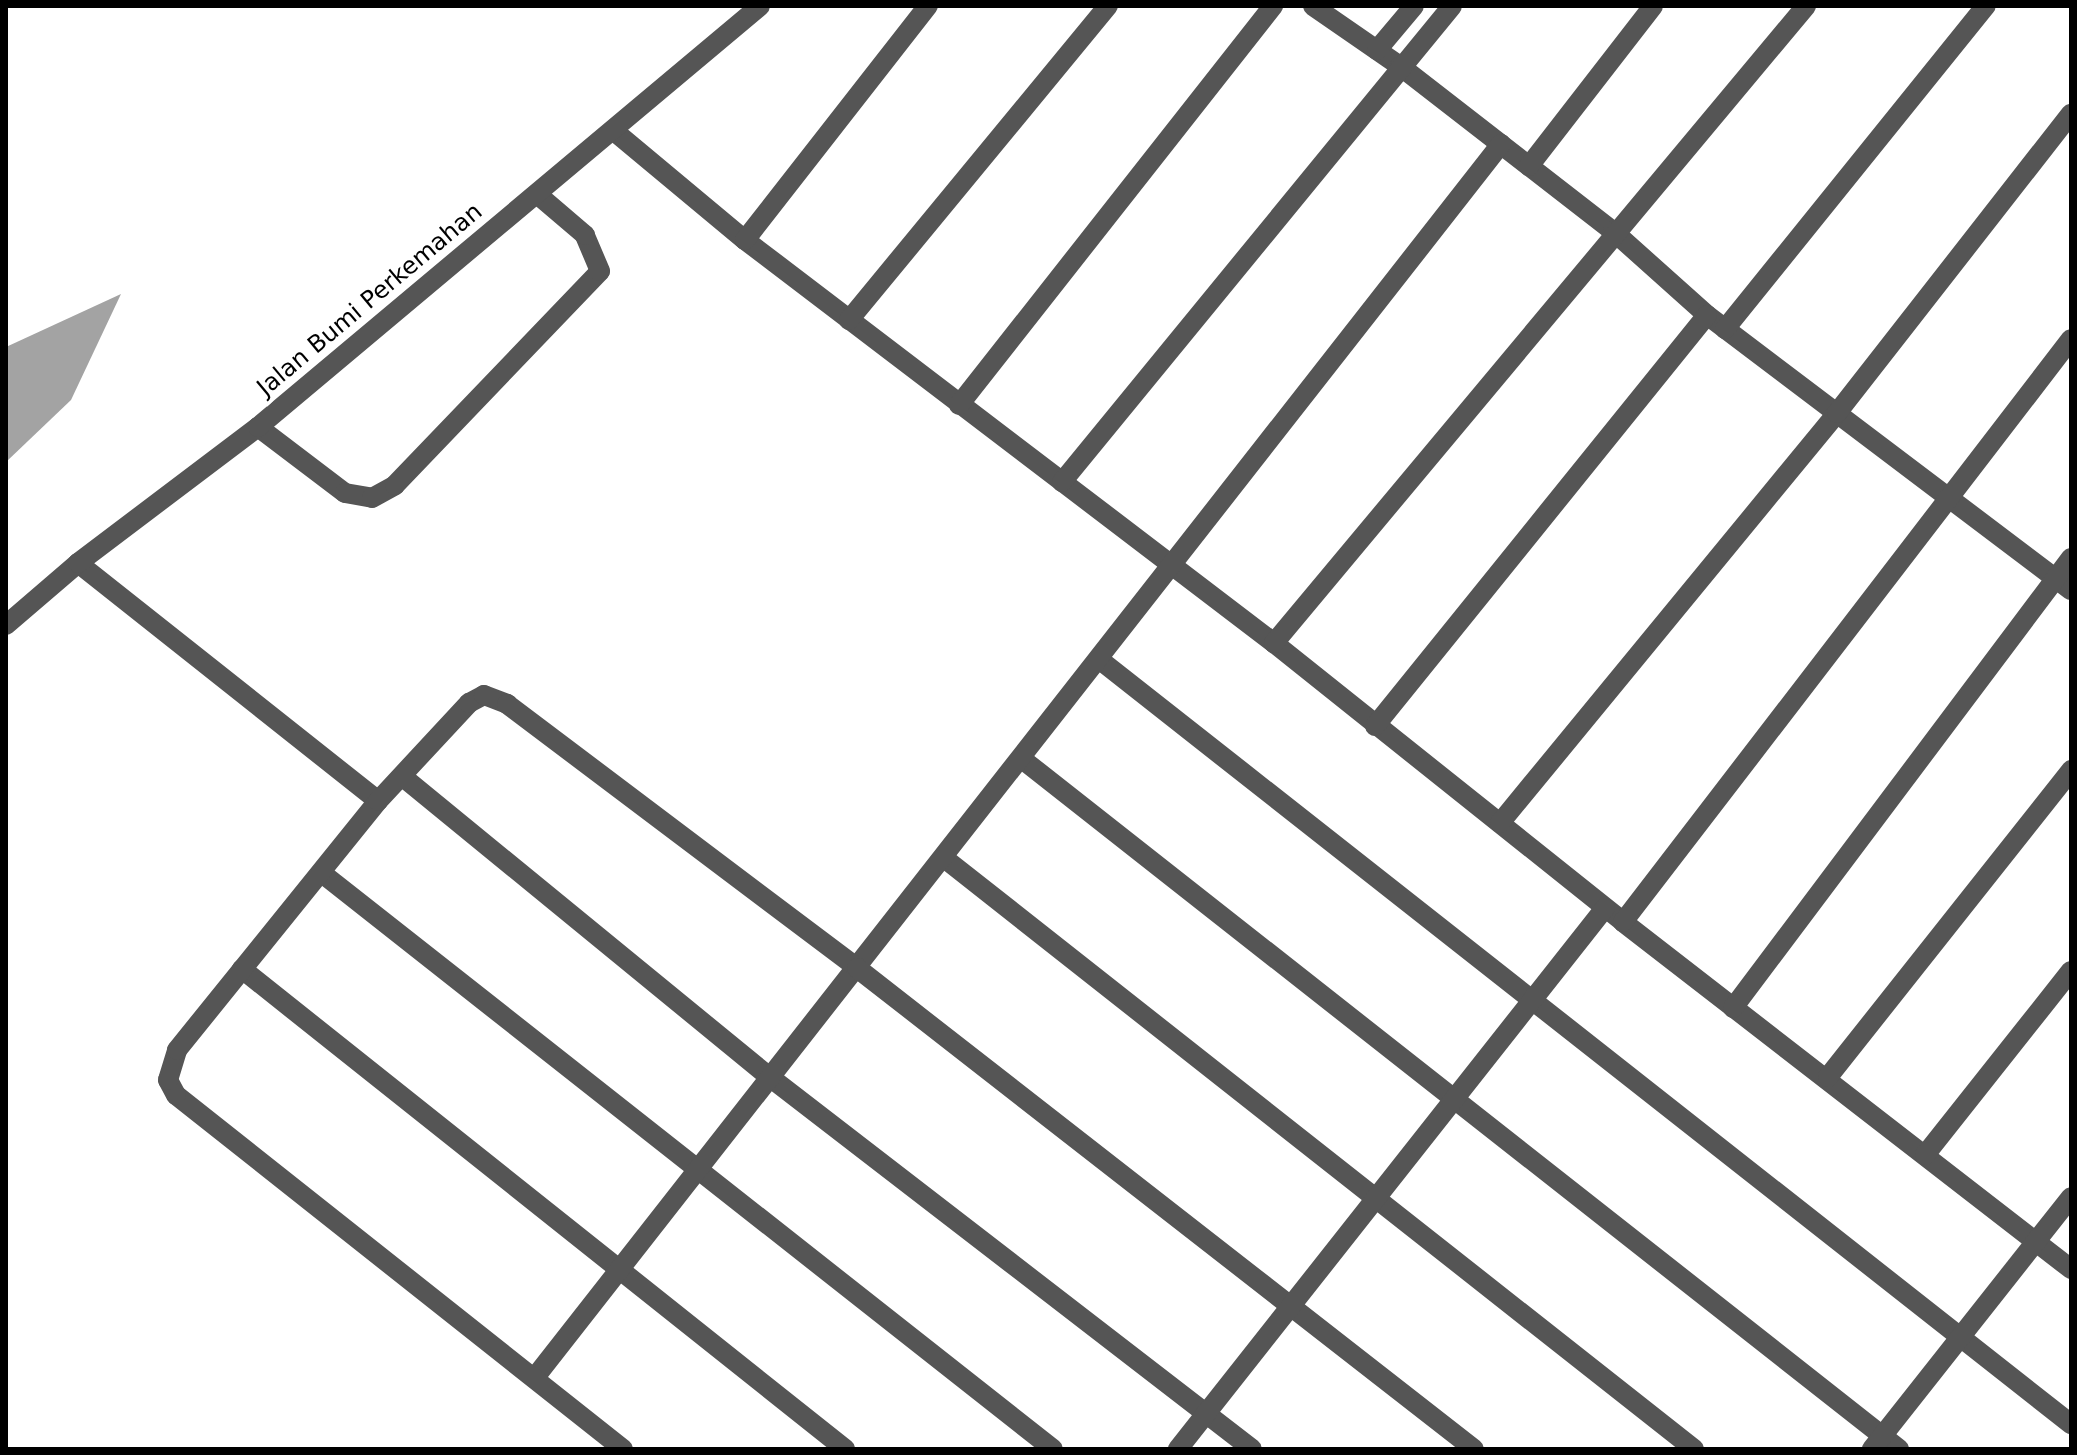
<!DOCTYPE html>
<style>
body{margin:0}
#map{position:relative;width:2077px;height:1455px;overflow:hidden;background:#fff;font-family:"DejaVu Sans",sans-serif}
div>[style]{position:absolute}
.water>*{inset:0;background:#a3a3a3}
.minor>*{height:20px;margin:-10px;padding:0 10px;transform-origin:10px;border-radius:10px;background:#555}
span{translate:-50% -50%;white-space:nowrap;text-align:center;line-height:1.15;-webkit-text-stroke:7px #fff;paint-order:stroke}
.street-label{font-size:24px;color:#000}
.frame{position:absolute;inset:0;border:8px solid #000;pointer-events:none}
</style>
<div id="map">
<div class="water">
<div style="clip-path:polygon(121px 294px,71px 400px,6px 462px,6px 347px)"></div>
</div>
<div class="minor">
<div style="left:1313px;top:6px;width:106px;rotate:34.6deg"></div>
<div style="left:1400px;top:66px;width:269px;rotate:37.8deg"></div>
<div style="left:1613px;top:231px;width:126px;rotate:41.8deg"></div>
<div style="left:1707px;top:315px;width:456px;rotate:37.1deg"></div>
<div style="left:1377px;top:50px;width:57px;rotate:-49.9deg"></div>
<div style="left:614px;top:131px;width:170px;rotate:39.8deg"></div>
<div style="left:745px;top:240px;width:665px;rotate:37.3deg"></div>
<div style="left:1274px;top:643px;width:447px;rotate:38.6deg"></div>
<div style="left:1623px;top:922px;width:567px;rotate:37.76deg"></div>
<div style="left:1529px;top:166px;width:202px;rotate:-52.2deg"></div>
<div style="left:745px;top:240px;width:297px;rotate:-52deg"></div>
<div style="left:849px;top:320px;width:407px;rotate:-50.5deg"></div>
<div style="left:1725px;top:329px;width:415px;rotate:-51.1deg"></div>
<div style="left:959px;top:405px;width:508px;rotate:-51.8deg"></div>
<div style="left:258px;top:427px;width:109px;rotate:37.2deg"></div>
<div style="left:345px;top:493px;width:27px;rotate:10deg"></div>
<div style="left:372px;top:498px;width:26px;rotate:-29deg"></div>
<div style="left:395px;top:485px;width:296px;rotate:-46.2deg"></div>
<div style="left:600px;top:271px;width:39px;rotate:-113deg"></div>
<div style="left:585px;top:235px;width:63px;rotate:-139.5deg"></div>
<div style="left:1062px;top:482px;width:615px;rotate:-50.67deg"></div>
<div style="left:78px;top:563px;width:383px;rotate:38.4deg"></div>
<div style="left:6px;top:625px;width:95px;rotate:-40.7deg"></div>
<div style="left:78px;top:563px;width:226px;rotate:-37.1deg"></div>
<div style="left:258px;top:427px;width:655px;rotate:-39.98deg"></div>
<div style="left:1274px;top:643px;width:830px;rotate:-50.13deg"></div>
<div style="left:1100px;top:660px;width:1236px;rotate:38.2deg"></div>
<div style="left:1375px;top:726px;width:528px;rotate:-51.07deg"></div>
<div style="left:1022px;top:759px;width:1116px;rotate:38.19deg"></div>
<div style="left:403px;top:777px;width:475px;rotate:39.3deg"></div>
<div style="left:771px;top:1078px;width:607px;rotate:37.64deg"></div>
<div style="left:1500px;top:823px;width:531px;rotate:-50.58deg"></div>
<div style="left:1837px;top:413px;width:380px;rotate:-52deg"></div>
<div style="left:944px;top:858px;width:955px;rotate:38.24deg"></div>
<div style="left:323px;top:874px;width:929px;rotate:38.23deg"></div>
<div style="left:1623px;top:922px;width:735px;rotate:-52.46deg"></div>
<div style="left:242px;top:969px;width:771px;rotate:38.52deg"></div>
<div style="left:1733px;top:1008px;width:563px;rotate:-53.09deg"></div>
<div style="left:1828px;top:1077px;width:392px;rotate:-51.6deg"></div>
<div style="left:1925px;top:1155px;width:235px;rotate:-51.6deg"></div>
<div style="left:536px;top:1376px;width:1565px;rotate:-51.93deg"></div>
<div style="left:623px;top:1449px;width:570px;rotate:-141.62deg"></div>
<div style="left:176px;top:1095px;width:17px;rotate:-118deg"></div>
<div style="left:168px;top:1080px;width:31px;rotate:-73deg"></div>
<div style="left:177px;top:1050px;width:320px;rotate:-51.1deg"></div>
<div style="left:378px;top:801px;width:134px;rotate:-47.1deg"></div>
<div style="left:469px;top:703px;width:17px;rotate:-28deg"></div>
<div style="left:484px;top:695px;width:25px;rotate:21deg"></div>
<div style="left:507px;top:704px;width:438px;rotate:37deg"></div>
<div style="left:857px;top:968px;width:782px;rotate:37.94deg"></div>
<div style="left:1178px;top:1449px;width:689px;rotate:-51.72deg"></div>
<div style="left:1872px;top:1449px;width:321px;rotate:-51.7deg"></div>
</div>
<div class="street-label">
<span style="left:370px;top:300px;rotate:-40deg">Jalan Bumi Perkemahan</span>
</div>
<div class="frame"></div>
</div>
